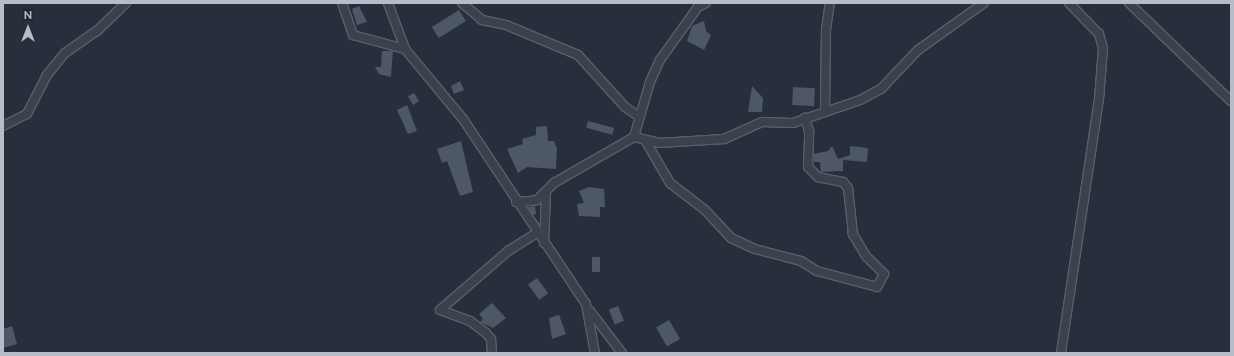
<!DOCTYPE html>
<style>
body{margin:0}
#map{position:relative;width:1234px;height:356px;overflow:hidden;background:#272f3c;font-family:Raleway,sans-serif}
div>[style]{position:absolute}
.building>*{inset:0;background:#4e5765;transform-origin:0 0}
.roads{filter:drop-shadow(1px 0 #595f6b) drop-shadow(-1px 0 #595f6b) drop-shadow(0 1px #595f6b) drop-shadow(0 -1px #595f6b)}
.minor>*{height:8px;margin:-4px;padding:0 4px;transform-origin:4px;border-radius:4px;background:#3b414d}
span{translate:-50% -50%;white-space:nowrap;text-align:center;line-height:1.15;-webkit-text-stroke:3.5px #202632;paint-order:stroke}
.frame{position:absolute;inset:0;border:4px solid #b7bdc8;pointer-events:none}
.north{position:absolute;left:8px;top:8px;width:40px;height:40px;-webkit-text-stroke:3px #202632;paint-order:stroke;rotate:0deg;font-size:11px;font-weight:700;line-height:16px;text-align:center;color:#b7bdc8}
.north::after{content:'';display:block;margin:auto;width:14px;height:18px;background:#b7bdc8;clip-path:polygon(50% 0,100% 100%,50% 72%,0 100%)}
</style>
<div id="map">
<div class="building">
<div style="clip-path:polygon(359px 6px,367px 22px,357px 25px,352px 9px)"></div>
<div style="left:459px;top:10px;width:13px;height:32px;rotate:58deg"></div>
<div style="clip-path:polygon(704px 21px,706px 31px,711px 35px,704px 50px,687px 41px,692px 26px)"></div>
<div style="clip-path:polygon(382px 51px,393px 51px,391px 77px,379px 74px,375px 67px,381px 67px)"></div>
<div style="clip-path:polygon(460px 81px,464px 90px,454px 94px,451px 86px)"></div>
<div style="clip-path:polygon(752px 86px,763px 98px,762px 112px,748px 112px)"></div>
<div style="left:793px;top:87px;width:22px;height:18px;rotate:3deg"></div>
<div style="clip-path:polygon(414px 93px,419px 101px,413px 105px,408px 96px)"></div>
<div style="clip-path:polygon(407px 105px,417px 131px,408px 134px,397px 110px)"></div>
<div style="left:588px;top:121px;width:27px;height:7px;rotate:15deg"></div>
<div style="clip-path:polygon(547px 126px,548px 141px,554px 141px,557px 149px,556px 169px,527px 167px,518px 173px,507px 149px,523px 144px,522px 139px,536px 135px,536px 127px)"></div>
<div style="clip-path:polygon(461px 141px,473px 192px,460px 196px,447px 161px,442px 163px,437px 149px)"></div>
<div style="clip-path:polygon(832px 146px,838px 159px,850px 155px,850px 146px,868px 148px,867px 162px,843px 160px,843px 171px,821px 172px,820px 162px,814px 162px,814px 154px,828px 151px)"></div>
<div style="clip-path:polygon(589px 187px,604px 189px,605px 207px,600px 207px,600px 217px,579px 216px,577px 204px,584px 203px,579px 191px)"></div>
<div style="clip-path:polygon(535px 206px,536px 214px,533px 215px,528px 207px)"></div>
<div style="left:592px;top:257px;width:8px;height:15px"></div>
<div style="left:537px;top:278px;width:19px;height:11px;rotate:54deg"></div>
<div style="clip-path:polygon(492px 303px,506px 318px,493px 328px,480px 322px,483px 319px,479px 314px)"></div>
<div style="left:618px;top:306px;width:16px;height:10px;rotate:68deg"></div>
<div style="clip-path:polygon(559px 315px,566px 334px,552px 339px,549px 318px)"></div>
<div style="left:669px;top:320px;width:22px;height:15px;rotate:60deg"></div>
<div style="clip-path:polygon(12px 326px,17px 344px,3px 348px,3px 329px)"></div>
</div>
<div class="roads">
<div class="minor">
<div style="left:342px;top:3px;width:34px;rotate:71deg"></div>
<div style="left:353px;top:35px;width:54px;rotate:15.1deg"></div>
<div style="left:388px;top:3px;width:49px;rotate:69.7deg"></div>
<div style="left:405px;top:49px;width:91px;rotate:50.4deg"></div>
<div style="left:463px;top:119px;width:222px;rotate:56.4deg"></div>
<div style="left:586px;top:304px;width:50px;rotate:79.6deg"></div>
<div style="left:462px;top:3px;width:26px;rotate:40deg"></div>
<div style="left:482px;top:20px;width:25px;rotate:12deg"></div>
<div style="left:506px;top:25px;width:78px;rotate:22.6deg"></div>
<div style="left:578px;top:55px;width:70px;rotate:47.9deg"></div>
<div style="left:625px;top:107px;width:18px;rotate:34deg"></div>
<div style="left:1129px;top:3px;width:141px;rotate:43.9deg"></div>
<div style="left:825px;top:110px;width:80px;rotate:-89.3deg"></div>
<div style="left:826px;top:30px;width:27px;rotate:-82deg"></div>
<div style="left:3px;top:126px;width:27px;rotate:-27deg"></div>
<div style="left:27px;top:114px;width:44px;rotate:-62.9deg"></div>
<div style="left:47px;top:75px;width:28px;rotate:-51deg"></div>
<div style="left:65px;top:53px;width:39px;rotate:-35deg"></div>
<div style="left:97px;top:31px;width:40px;rotate:-44deg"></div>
<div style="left:634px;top:137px;width:26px;rotate:13deg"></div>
<div style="left:659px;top:143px;width:65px;rotate:-3.5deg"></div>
<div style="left:724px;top:139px;width:42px;rotate:-24.1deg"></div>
<div style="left:762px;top:122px;width:31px;rotate:2deg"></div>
<div style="left:793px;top:123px;width:71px;rotate:-18.9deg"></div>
<div style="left:860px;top:100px;width:24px;rotate:-28deg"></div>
<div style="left:881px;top:89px;width:54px;rotate:-46.5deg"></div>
<div style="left:918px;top:50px;width:81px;rotate:-35.5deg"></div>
<div style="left:645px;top:140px;width:50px;rotate:59.8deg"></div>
<div style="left:670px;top:183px;width:44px;rotate:37.6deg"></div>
<div style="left:705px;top:210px;width:38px;rotate:47deg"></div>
<div style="left:731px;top:238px;width:26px;rotate:25deg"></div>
<div style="left:755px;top:249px;width:48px;rotate:14.6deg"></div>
<div style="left:801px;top:261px;width:19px;rotate:32deg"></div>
<div style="left:817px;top:271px;width:62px;rotate:14.9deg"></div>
<div style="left:877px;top:287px;width:15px;rotate:-62deg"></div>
<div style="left:884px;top:274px;width:25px;rotate:-135deg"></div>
<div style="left:866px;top:256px;width:26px;rotate:-121deg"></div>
<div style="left:853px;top:234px;width:46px;rotate:-96.2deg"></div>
<div style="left:848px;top:188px;width:8px;rotate:-130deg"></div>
<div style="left:843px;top:182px;width:25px;rotate:-169deg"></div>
<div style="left:818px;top:177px;width:14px;rotate:-135deg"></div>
<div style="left:808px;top:167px;width:36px;rotate:-88deg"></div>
<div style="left:809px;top:131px;width:14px;rotate:-107deg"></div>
<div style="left:516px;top:202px;width:21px;rotate:-5deg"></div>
<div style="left:537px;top:200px;width:24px;rotate:-45deg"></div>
<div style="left:554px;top:183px;width:92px;rotate:-29.9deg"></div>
<div style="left:634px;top:137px;width:57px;rotate:-73.8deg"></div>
<div style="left:650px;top:82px;width:24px;rotate:-66deg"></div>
<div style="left:660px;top:60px;width:65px;rotate:-54.4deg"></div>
<div style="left:698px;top:7px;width:9px;rotate:-27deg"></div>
<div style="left:544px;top:243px;width:49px;rotate:-87.7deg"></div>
<div style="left:590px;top:311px;width:53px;rotate:52.7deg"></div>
<div style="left:492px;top:353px;width:14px;rotate:-94deg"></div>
<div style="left:491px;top:339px;width:8px;rotate:-130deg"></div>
<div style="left:486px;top:333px;width:20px;rotate:-143deg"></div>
<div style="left:470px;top:321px;width:32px;rotate:-160deg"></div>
<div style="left:440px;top:310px;width:90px;rotate:-40.9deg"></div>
<div style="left:508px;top:251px;width:34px;rotate:-32deg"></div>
<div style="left:1061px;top:353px;width:256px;rotate:-81.5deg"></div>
<div style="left:1099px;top:100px;width:52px;rotate:-85.6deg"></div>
<div style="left:1103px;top:48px;width:15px;rotate:-106deg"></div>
<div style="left:1099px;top:34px;width:43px;rotate:-134.1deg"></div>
</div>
</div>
<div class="frame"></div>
<div class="north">N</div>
</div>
